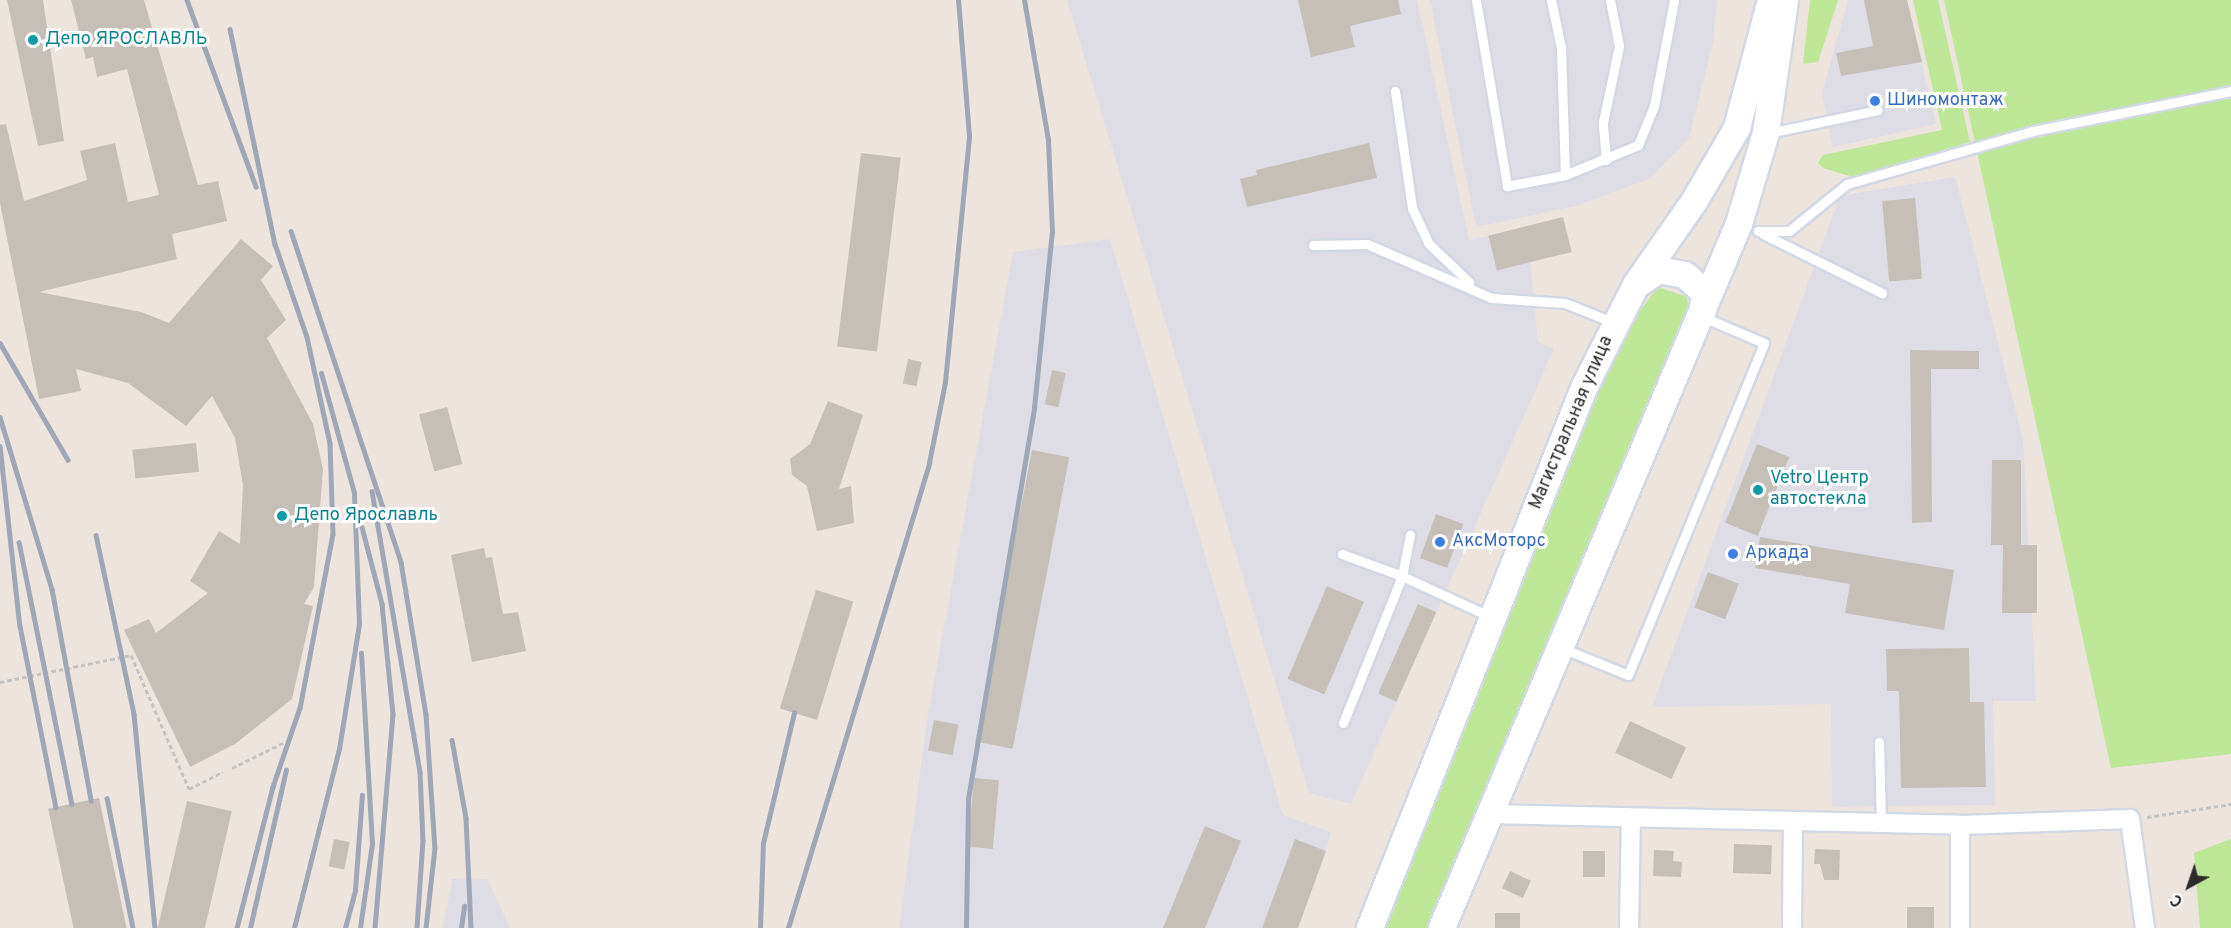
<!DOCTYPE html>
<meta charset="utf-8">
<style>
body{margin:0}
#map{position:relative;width:2231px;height:928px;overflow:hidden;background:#ede4dd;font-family:Overpass,sans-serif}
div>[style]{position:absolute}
.industrial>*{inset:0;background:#dedde6}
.green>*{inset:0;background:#bee697}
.building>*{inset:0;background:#c6bfb8;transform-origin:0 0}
.path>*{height:3px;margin-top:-1.5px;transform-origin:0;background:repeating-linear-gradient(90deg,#c4c4c4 0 4.5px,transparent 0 7.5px)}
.roads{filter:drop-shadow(2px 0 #d2d8e4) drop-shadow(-2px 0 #d2d8e4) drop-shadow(0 2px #d2d8e4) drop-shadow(0 -2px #d2d8e4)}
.lane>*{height:9px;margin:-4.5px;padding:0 4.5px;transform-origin:4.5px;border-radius:4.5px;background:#fff}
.street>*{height:18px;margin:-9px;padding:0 9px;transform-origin:9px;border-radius:9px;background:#fff}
.secondary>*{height:26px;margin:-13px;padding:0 13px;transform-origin:13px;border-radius:13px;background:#fff}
.rail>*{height:4.5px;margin:-2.25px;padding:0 2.25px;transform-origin:2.25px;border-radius:2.25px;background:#9fa6b6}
.dots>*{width:16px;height:16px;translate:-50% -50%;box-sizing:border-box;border:3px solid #fff;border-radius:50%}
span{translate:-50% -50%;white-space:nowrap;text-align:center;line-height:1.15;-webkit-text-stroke:6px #fff;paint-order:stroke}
.culture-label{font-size:18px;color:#0d838f}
.left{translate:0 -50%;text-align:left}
.shop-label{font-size:18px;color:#366cbe}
.street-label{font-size:18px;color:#2b2b2b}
.north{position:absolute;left:2159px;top:856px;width:60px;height:60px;-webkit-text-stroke:4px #fff;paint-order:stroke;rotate:220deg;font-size:16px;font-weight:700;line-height:24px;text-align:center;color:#2b2b2b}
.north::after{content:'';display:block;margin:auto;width:21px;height:27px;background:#2b2b2b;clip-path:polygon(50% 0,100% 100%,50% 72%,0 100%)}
</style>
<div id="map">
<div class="industrial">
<div style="clip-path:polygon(1067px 0,1417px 0,1469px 240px,1527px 228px,1538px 342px,1554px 349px,1351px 804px,1309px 793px)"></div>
<div style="clip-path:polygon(1430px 0,1717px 0,1713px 42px,1689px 138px,1651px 178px,1576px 206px,1476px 227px)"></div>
<div style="clip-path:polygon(1848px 0,1907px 0,1936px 124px,1833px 147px,1822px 93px)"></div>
<div style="clip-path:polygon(1955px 177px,2023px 439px,2036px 701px,1993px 701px,1995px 805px,1832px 807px,1831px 704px,1652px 707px,1840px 196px)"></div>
<div style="clip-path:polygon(1110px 239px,1283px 815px,1331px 832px,1326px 851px,1298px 928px,899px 928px,928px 714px,1013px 252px)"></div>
<div style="clip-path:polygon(452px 879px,487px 879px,510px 928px,443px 928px)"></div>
</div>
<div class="green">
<div style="clip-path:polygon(1810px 0,1838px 0,1818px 62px,1803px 64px)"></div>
<div style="clip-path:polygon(1913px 0,1938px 0,1970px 142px,1853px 177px,1823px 168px,1818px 163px,1823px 155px,1942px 130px)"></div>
<div style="clip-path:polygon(1944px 0,2231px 0,2231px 754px,2111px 768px)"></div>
<div style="clip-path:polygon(1658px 287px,1687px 297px,1689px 315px,1430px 928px,1384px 928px,1577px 428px,1625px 330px)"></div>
<div style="clip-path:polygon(2231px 839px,2231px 928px,2200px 928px,2194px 853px)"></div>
</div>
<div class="building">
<div style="clip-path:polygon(7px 0,43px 0,64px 141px,38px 146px)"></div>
<div style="clip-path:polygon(71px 0,144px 0,198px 185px,218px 181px,227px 221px,172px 234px,177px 259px,39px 292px,141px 312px,169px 323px,241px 239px,273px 266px,261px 280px,286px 320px,267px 338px,313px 424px,323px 469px,314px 587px,304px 604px,313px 606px,292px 699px,235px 744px,190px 767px,124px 630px,149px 619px,156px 633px,208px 593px,190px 581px,219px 531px,240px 544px,243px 485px,235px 438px,212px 396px,186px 426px,128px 383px,76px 369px,81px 391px,39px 399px,0 203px,0 125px,6px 124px,24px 201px,87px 180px,80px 151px,115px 143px,128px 202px,159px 195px,127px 69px,97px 77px,93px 57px,86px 59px)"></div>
<div style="clip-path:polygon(1298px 0,1398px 0,1401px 14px,1350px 26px,1355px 47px,1311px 57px)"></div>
<div style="clip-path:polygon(1864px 0,1907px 0,1922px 62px,1841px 76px,1836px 53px,1873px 46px)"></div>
<div style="clip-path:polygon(1369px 143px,1377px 178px,1247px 207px,1240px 179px,1257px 175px,1256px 170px)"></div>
<div style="left:861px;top:153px;width:40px;height:195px;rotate:7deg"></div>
<div style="left:1915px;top:198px;width:81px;height:33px;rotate:85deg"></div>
<div style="left:1563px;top:217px;width:36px;height:77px;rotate:76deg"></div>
<div style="clip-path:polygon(1910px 350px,1979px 351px,1979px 369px,1931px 369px,1932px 522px,1912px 523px)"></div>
<div style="left:908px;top:359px;width:14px;height:25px;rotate:12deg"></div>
<div style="left:1052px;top:370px;width:14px;height:35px;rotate:12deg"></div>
<div style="clip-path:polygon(828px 401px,863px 415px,839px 489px,851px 486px,854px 523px,817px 531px,807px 486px,792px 475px,790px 459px,810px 444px)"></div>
<div style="left:447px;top:407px;width:59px;height:29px;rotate:75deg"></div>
<div style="left:196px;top:443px;width:29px;height:64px;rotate:84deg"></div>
<div style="left:1757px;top:444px;width:35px;height:85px;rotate:22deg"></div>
<div style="left:1032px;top:450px;width:38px;height:297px;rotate:11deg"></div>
<div style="clip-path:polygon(1992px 460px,2021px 460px,2021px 545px,2037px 545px,2037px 613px,2002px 613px,2003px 545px,1991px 545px)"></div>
<div style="left:1436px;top:514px;width:29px;height:47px;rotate:20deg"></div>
<div style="clip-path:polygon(1760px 537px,1954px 570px,1944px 630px,1845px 613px,1850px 584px,1755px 568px)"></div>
<div style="clip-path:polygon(484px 548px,486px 558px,492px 557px,503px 614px,518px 612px,526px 651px,472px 662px,451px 555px)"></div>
<div style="left:1708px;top:572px;width:33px;height:38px;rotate:21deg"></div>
<div style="left:1327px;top:586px;width:40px;height:101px;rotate:23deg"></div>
<div style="left:816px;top:590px;width:39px;height:124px;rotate:17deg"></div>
<div style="left:1418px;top:604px;width:20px;height:98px;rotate:24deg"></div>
<div style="clip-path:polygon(1969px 648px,1970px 702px,1984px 702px,1986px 787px,1901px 788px,1899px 691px,1887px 691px,1886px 649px)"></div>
<div style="left:934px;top:720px;width:25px;height:31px;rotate:11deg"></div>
<div style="left:1630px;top:721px;width:62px;height:35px;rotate:25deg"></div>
<div style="left:974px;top:778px;width:25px;height:69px;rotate:5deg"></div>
<div style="left:99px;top:798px;width:133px;height:52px;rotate:78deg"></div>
<div style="left:187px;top:801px;width:46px;height:130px;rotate:13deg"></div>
<div style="clip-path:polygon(1205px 826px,1241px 841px,1205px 928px,1163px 928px)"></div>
<div style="left:334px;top:839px;width:16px;height:28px;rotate:11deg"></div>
<div style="clip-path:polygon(1295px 839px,1326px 851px,1298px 928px,1262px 928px)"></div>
<div style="left:1734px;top:844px;width:38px;height:29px;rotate:2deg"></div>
<div style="clip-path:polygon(1815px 849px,1840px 850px,1839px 880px,1824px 880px,1820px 864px,1814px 864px)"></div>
<div style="clip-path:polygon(1654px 850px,1674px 851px,1673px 861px,1682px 862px,1681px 877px,1653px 876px)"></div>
<div style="left:1583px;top:851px;width:22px;height:26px"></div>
<div style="left:1510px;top:871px;width:23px;height:19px;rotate:25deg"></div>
<div style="left:1907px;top:907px;width:27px;height:21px"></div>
<div style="left:1495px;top:913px;width:25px;height:15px"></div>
</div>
<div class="path">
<div style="left:0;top:682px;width:134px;rotate:-11.6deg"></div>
<div style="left:131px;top:655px;width:146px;rotate:66.6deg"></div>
<div style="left:189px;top:789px;width:38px;rotate:-27deg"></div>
<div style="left:232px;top:768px;width:64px;rotate:-26.2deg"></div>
<div style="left:2147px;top:817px;width:85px;rotate:-8.8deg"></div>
</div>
<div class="roads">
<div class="lane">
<div style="left:1476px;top:0;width:189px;rotate:80.5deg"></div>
<div style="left:1507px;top:186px;width:59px;rotate:-10.7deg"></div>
<div style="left:1565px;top:175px;width:79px;rotate:-22.3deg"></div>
<div style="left:1638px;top:145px;width:42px;rotate:-67.7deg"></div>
<div style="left:1654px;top:106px;width:108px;rotate:-79.3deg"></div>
<div style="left:1551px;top:0;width:49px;rotate:78.2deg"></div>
<div style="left:1561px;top:48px;width:127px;rotate:88.2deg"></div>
<div style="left:1395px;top:91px;width:118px;rotate:81.7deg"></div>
<div style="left:1412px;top:208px;width:38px;rotate:65deg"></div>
<div style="left:1428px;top:243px;width:57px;rotate:43.6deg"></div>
<div style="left:1769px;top:133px;width:111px;rotate:-11.9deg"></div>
<div style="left:1606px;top:160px;width:38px;rotate:-95deg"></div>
<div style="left:1603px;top:122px;width:78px;rotate:-78.1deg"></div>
<div style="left:1619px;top:46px;width:47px;rotate:-101.1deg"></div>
<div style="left:1758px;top:231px;width:31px"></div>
<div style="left:1789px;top:231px;width:75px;rotate:-39deg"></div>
<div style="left:1847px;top:184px;width:193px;rotate:-15.9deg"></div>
<div style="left:2033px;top:131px;width:202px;rotate:-11.4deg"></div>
<div style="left:1763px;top:234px;width:133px;rotate:26.4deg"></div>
<div style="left:1313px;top:245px;width:54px;rotate:-1.1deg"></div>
<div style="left:1367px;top:244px;width:136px;rotate:23.4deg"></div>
<div style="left:1492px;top:298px;width:73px;rotate:3.9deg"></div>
<div style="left:1565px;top:303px;width:54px;rotate:21.8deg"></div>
<div style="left:1342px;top:554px;width:64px;rotate:20.1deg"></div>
<div style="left:1402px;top:576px;width:42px;rotate:-79deg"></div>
<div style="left:1562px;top:648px;width:71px;rotate:22.2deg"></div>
<div style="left:1628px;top:675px;width:359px;rotate:-67.7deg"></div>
<div style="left:1764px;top:343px;width:66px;rotate:-156.9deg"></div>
<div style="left:1343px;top:723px;width:158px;rotate:-68.1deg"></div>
<div style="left:1402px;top:576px;width:98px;rotate:24.7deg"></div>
<div style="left:1879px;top:742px;width:82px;rotate:88.6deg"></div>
</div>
<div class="street">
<div style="left:1490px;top:814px;width:470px;rotate:1.3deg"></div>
<div style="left:1960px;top:825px;width:170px;rotate:-2deg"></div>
<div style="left:2130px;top:819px;width:110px;rotate:82.2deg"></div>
<div style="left:1960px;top:825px;width:103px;rotate:90deg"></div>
<div style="left:1629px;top:928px;width:110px;rotate:-89deg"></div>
<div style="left:1792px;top:928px;width:105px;rotate:-89.5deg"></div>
</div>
<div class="secondary">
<div style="left:1638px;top:284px;width:25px;rotate:-34deg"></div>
<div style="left:1659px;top:270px;width:26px;rotate:11deg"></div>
<div style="left:1685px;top:275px;width:27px;rotate:42deg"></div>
<div style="left:1705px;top:293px;width:23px;rotate:97deg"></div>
<div style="left:1370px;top:928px;width:581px;rotate:-68.38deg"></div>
<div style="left:1584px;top:388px;width:115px;rotate:-63.2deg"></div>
<div style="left:1636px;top:285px;width:101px;rotate:-55.1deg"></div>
<div style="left:1694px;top:202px;width:86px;rotate:-59.8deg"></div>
<div style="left:1737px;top:128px;width:132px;rotate:-75.1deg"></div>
<div style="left:1442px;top:928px;width:764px;rotate:-67.13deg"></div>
<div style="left:1739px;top:224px;width:95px;rotate:-73.5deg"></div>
<div style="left:1766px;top:133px;width:133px;rotate:-81.8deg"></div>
</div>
</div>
<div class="rail">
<div style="left:187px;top:0;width:199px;rotate:69.7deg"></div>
<div style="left:230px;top:29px;width:220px;rotate:78.2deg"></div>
<div style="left:275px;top:244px;width:98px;rotate:71deg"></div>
<div style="left:307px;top:337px;width:108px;rotate:77.8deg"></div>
<div style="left:330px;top:443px;width:91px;rotate:88.1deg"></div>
<div style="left:333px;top:534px;width:177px;rotate:100.7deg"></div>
<div style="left:300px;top:708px;width:83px;rotate:108.9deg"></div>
<div style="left:273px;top:787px;width:146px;rotate:104.3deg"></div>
<div style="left:291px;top:231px;width:349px;rotate:71.6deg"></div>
<div style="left:401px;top:562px;width:154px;rotate:80.7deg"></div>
<div style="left:426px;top:714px;width:134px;rotate:86.2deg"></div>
<div style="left:435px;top:848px;width:81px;rotate:96.4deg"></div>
<div style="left:0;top:343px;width:135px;rotate:59.8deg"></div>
<div style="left:0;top:417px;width:180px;rotate:73.2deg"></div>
<div style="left:52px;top:589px;width:215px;rotate:79.5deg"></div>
<div style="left:0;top:446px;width:181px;rotate:83.7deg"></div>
<div style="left:20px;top:626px;width:185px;rotate:78.8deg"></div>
<div style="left:372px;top:491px;width:285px;rotate:80.3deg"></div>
<div style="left:420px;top:772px;width:68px;rotate:87.5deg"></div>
<div style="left:423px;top:840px;width:88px;rotate:93.9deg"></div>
<div style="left:362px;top:527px;width:80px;rotate:75.4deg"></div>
<div style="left:382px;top:604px;width:111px;rotate:84.3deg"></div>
<div style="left:393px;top:714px;width:215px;rotate:94.8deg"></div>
<div style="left:96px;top:535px;width:183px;rotate:78deg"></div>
<div style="left:134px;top:714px;width:215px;rotate:84.4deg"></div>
<div style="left:19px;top:542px;width:267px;rotate:78.6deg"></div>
<div style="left:452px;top:740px;width:79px;rotate:79.8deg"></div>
<div style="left:466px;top:818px;width:110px;rotate:87.4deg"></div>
<div style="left:107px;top:798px;width:133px;rotate:78.7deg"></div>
<div style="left:250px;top:928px;width:162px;rotate:-77.2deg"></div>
<div style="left:294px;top:928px;width:185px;rotate:-75.9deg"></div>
<div style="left:339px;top:749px;width:127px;rotate:-80.9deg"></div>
<div style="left:359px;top:624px;width:131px;rotate:-92.2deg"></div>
<div style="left:354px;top:493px;width:124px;rotate:-105.4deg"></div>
<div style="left:345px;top:928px;width:39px;rotate:-75deg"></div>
<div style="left:355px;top:890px;width:95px;rotate:-85.8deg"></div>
<div style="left:360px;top:928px;width:85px;rotate:-81.9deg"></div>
<div style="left:372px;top:844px;width:191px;rotate:-93.3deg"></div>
<div style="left:461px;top:928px;width:22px;rotate:-82deg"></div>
<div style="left:760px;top:928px;width:85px;rotate:-88deg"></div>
<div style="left:763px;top:843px;width:134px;rotate:-76.6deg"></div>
<div style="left:788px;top:928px;width:486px;rotate:-73.1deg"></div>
<div style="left:929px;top:463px;width:83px;rotate:-78.8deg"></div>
<div style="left:945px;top:382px;width:247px;rotate:-84.4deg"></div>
<div style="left:969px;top:136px;width:136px;rotate:-94.6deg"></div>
<div style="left:966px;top:928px;width:129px;rotate:-89.1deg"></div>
<div style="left:968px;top:799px;width:397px;rotate:-80.4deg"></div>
<div style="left:1034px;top:408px;width:177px;rotate:-84.2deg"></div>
<div style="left:1052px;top:232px;width:92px;rotate:-92.5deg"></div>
<div style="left:1048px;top:140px;width:142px;rotate:-99.7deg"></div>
</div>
<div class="dots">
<div style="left:33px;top:40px;background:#0f9aa8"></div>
<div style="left:1875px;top:101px;background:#3f7fe0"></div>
<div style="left:1758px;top:490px;background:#0f9aa8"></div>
<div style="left:282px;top:516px;background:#0f9aa8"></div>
<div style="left:1440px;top:542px;background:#3f7fe0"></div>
<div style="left:1733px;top:554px;background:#3f7fe0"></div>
</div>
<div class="culture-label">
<span class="left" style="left:45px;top:40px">Депо ЯРОСЛАВЛЬ</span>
<span class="left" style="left:1770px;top:490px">Vetro Центр<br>автостекла</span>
<span class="left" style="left:294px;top:516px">Депо Ярославль</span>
</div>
<div class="shop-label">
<span class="left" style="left:1887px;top:101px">Шиномонтаж</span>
<span class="left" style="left:1452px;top:542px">АксМоторс</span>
<span class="left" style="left:1745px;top:554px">Аркада</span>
</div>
<div class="street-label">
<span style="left:1572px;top:423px;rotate:-67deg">Магистральная улица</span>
</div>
<div class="north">С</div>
</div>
